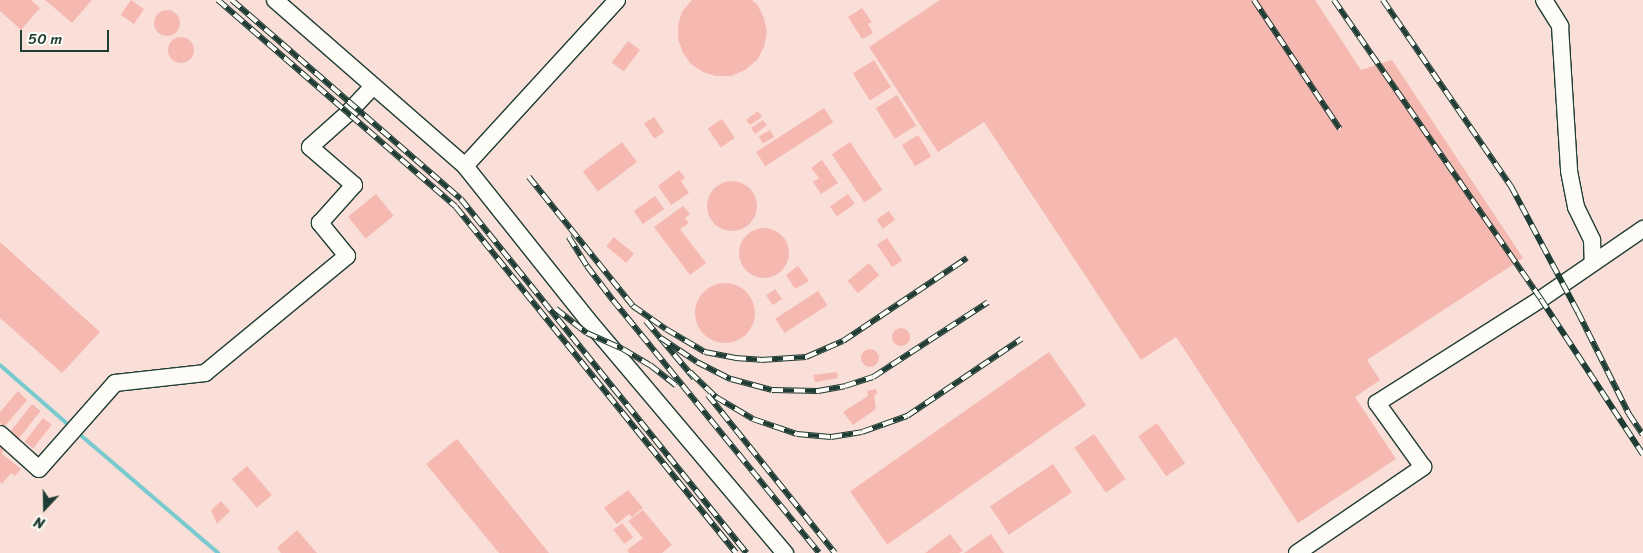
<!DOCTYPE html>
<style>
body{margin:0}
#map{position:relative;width:1643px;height:553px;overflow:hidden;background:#fbefe9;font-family:Sriracha,sans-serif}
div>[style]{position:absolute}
.built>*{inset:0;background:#f9dfd8;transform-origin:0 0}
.stream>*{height:4px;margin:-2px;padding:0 2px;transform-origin:2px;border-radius:2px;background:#79cacf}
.building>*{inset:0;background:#f5b9b1;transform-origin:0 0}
.round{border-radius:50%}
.roads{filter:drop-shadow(1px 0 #1f3d34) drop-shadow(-1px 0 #1f3d34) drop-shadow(0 1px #1f3d34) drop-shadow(0 -1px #1f3d34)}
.minor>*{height:16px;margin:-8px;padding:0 8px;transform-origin:8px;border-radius:8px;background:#fdfcf7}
.rail>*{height:5.5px;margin-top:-2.75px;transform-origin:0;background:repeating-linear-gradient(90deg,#fdfcf7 0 11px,#1f3d34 0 22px);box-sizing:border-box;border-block:1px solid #1f3d34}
span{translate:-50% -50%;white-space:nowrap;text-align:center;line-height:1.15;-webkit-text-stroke:4px #fdfcf7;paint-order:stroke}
.north{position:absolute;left:20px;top:483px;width:50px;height:50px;-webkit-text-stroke:4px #fdfcf7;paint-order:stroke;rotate:201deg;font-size:14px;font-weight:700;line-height:20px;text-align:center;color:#1f3d34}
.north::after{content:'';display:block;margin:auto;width:18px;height:22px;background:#1f3d34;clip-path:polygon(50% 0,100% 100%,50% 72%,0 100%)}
.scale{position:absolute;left:20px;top:30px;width:89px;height:22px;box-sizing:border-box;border:2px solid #1f3d34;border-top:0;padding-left:6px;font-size:15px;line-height:18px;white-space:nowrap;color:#1f3d34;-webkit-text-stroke:4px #fdfcf7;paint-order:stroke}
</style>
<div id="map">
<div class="built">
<div style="left:0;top:0;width:1643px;height:553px"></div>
</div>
<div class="stream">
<div style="left:0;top:365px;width:93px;rotate:41.1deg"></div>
<div style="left:77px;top:432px;width:186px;rotate:40.6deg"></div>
</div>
<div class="building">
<div style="clip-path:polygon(0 0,31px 0,40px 8px,21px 30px,0 11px)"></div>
<div style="clip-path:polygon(45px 0,92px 0,72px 23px)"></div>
<div style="left:131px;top:0;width:16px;height:18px;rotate:35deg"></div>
<div style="clip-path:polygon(692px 0,752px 0,757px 4px,764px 18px,767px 32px,764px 47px,757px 60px,745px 70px,731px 76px,716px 76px,703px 72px,691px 64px,683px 53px,678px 39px,678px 25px,682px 12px)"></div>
<div style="clip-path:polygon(940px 0,1315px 0,1361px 70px,1392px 60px,1523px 258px,1367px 360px,1380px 380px,1355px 397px,1396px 459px,1298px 523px,1176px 337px,1141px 360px,984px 122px,938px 152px,869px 47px)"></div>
<div style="clip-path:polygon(862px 8px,872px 22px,868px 24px,873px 33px,862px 39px,848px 17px)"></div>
<div class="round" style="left:154px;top:10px;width:26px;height:26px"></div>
<div class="round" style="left:168px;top:37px;width:26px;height:26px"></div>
<div style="left:628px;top:41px;width:15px;height:27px;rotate:37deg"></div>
<div style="left:874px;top:60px;width:32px;height:25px;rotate:58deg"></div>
<div style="left:897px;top:95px;width:36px;height:25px;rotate:58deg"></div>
<div style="left:824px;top:108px;width:17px;height:81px;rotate:57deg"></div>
<div style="clip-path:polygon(758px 111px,762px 117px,750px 125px,746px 120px)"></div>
<div style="left:654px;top:117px;width:18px;height:12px;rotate:56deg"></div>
<div style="left:722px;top:119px;width:23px;height:17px;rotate:56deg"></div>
<div style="clip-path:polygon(763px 120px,767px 125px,755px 134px,751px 128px)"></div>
<div style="left:770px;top:130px;width:8px;height:13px;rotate:60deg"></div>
<div style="left:918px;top:135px;width:25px;height:19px;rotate:58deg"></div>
<div style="left:622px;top:142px;width:25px;height:49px;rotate:53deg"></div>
<div style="left:850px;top:142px;width:58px;height:22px;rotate:56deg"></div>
<div style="clip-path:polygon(822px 160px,838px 183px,821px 194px,813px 182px,819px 178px,811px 168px)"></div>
<div style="clip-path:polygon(679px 170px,685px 178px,681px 181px,689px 193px,671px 205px,658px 186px)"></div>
<div class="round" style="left:707px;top:181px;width:50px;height:50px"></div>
<div style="left:376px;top:194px;width:28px;height:36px;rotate:51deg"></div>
<div style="left:848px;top:194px;width:12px;height:22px;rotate:55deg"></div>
<div style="left:655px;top:196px;width:16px;height:26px;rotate:55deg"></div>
<div style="clip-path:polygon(683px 206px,690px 214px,685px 218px,689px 223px,680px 229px,706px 263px,690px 275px,654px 227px)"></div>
<div style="left:889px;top:211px;width:11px;height:15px;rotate:56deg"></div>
<div class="round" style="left:739px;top:228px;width:50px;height:50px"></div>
<div style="left:614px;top:237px;width:26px;height:12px;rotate:40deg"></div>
<div style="left:887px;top:238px;width:27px;height:12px;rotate:56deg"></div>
<div style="clip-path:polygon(0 242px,100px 332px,62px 373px,0 318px)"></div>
<div style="left:869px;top:263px;width:16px;height:28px;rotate:50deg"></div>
<div style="clip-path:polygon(798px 266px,809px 281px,795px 289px,786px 275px)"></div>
<div class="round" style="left:695px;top:283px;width:60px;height:60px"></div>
<div style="left:775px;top:289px;width:12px;height:11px;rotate:55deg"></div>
<div style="left:818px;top:291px;width:17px;height:51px;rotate:57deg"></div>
<div class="round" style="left:892px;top:328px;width:18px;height:18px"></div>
<div class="round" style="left:861px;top:349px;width:18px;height:18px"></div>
<div style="left:1049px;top:352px;width:65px;height:243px;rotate:55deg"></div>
<div style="clip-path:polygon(837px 372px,838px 378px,815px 382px,813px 375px)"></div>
<div style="clip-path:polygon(876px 389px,877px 394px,874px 395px,876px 409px,853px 425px,843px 412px,868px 396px,867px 391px)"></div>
<div style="clip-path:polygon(18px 391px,27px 400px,4px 427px,0 423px,0 412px)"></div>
<div style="left:32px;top:404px;width:11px;height:35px;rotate:38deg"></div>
<div style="left:43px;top:418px;width:11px;height:30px;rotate:38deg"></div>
<div style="left:1157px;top:423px;width:49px;height:23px;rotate:55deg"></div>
<div style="left:1094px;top:434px;width:55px;height:24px;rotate:55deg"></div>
<div style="clip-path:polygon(457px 439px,549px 553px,499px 553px,426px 464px)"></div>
<div style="clip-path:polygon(0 447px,4px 450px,1px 453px,21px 469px,15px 476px,11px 473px,2px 484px,0 482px)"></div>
<div style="left:1053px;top:464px;width:34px;height:76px;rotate:56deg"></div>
<div style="left:247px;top:466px;width:38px;height:20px;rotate:49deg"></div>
<div style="clip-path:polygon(628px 490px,643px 508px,632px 517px,629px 514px,617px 524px,604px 508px)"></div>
<div style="clip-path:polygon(221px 501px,230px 511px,217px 524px,211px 510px)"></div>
<div style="clip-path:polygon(643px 510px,672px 545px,662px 553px,629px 553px,627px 550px,643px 538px,628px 521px)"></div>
<div style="left:622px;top:523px;width:18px;height:11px;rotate:52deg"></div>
<div style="clip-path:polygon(297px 530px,317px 553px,281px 553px,277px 548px)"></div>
<div style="clip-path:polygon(950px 534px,963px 551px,959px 553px,925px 553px)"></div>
<div style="clip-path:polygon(991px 534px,1004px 553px,964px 553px)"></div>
</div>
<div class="roads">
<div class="minor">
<div style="left:275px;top:0;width:252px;rotate:41.1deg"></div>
<div style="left:465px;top:166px;width:196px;rotate:51.4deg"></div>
<div style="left:587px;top:319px;width:307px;rotate:49.8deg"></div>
<div style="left:1544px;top:0;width:31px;rotate:58deg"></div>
<div style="left:1560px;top:26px;width:145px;rotate:86.4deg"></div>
<div style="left:1569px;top:171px;width:37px;rotate:79deg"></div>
<div style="left:1576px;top:207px;width:37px;rotate:64deg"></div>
<div style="left:1592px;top:240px;width:23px;rotate:88deg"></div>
<div style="left:465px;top:166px;width:225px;rotate:-47.5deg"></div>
<div style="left:0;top:434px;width:52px;rotate:41.9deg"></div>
<div style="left:39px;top:469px;width:115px;rotate:-48.5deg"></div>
<div style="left:115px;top:383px;width:91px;rotate:-6.3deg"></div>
<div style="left:205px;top:373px;width:184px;rotate:-39.5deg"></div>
<div style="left:347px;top:256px;width:43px;rotate:-129.3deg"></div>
<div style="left:320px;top:223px;width:51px;rotate:-48.2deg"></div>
<div style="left:354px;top:185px;width:58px;rotate:-139.2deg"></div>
<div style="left:310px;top:147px;width:51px;rotate:-41.8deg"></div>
<div style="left:348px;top:113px;width:37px;rotate:-47deg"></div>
<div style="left:1297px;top:553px;width:153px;rotate:-34.3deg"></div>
<div style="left:1423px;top:467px;width:79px;rotate:-125.7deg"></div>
<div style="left:1377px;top:403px;width:194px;rotate:-32.4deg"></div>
<div style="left:1541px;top:299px;width:124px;rotate:-34.5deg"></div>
</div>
</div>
<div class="rail">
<div style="left:218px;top:0;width:315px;rotate:41deg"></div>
<div style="left:456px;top:207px;width:445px;rotate:51deg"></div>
<div style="left:232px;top:0;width:303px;rotate:41deg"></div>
<div style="left:461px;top:199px;width:455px;rotate:51.1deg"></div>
<div style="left:1254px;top:0;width:155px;rotate:56.3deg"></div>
<div style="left:1334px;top:0;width:364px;rotate:55.3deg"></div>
<div style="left:1541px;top:299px;width:186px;rotate:56.7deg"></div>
<div style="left:1383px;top:0;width:226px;rotate:55.5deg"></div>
<div style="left:1511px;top:186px;width:143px;rotate:62deg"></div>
<div style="left:1578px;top:312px;width:114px;rotate:63.4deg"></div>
<div style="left:1629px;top:414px;width:25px;rotate:56deg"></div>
<div style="left:529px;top:177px;width:166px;rotate:51.1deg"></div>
<div style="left:633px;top:306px;width:40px;rotate:34.9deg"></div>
<div style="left:666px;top:329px;width:45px;rotate:30.5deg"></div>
<div style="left:705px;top:352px;width:31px;rotate:11deg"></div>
<div style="left:735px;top:358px;width:26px;rotate:4deg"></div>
<div style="left:761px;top:360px;width:45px;rotate:-3.8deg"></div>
<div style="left:806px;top:357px;width:40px;rotate:-23.4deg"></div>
<div style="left:843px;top:341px;width:149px;rotate:-33.8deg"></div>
<div style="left:569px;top:237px;width:34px;rotate:58deg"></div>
<div style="left:587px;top:266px;width:43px;rotate:52.6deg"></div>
<div style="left:613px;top:300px;width:326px;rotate:50.8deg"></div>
<div style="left:556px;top:309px;width:39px;rotate:38deg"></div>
<div style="left:587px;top:333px;width:39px;rotate:24deg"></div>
<div style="left:623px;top:349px;width:31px;rotate:31deg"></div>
<div style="left:650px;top:365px;width:33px;rotate:38deg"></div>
<div style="left:646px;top:321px;width:75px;rotate:49.9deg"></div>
<div style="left:661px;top:338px;width:43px;rotate:33.7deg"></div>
<div style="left:697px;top:362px;width:38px;rotate:27deg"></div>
<div style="left:731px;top:379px;width:42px;rotate:15deg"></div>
<div style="left:772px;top:390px;width:46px;rotate:1.2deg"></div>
<div style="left:818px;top:391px;width:27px;rotate:-10deg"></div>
<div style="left:845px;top:386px;width:29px;rotate:-18deg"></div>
<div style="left:873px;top:377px;width:137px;rotate:-33.1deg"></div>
<div style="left:690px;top:372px;width:36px;rotate:44deg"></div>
<div style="left:716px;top:397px;width:43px;rotate:30.7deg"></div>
<div style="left:753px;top:419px;width:46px;rotate:18.8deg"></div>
<div style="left:797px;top:434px;width:34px;rotate:5deg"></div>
<div style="left:831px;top:437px;width:31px;rotate:-9deg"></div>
<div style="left:862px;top:432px;width:48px;rotate:-19.6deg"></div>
<div style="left:907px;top:416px;width:138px;rotate:-34deg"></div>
<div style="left:708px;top:395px;width:203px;rotate:51.2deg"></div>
</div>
<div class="north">N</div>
<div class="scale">50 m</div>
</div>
